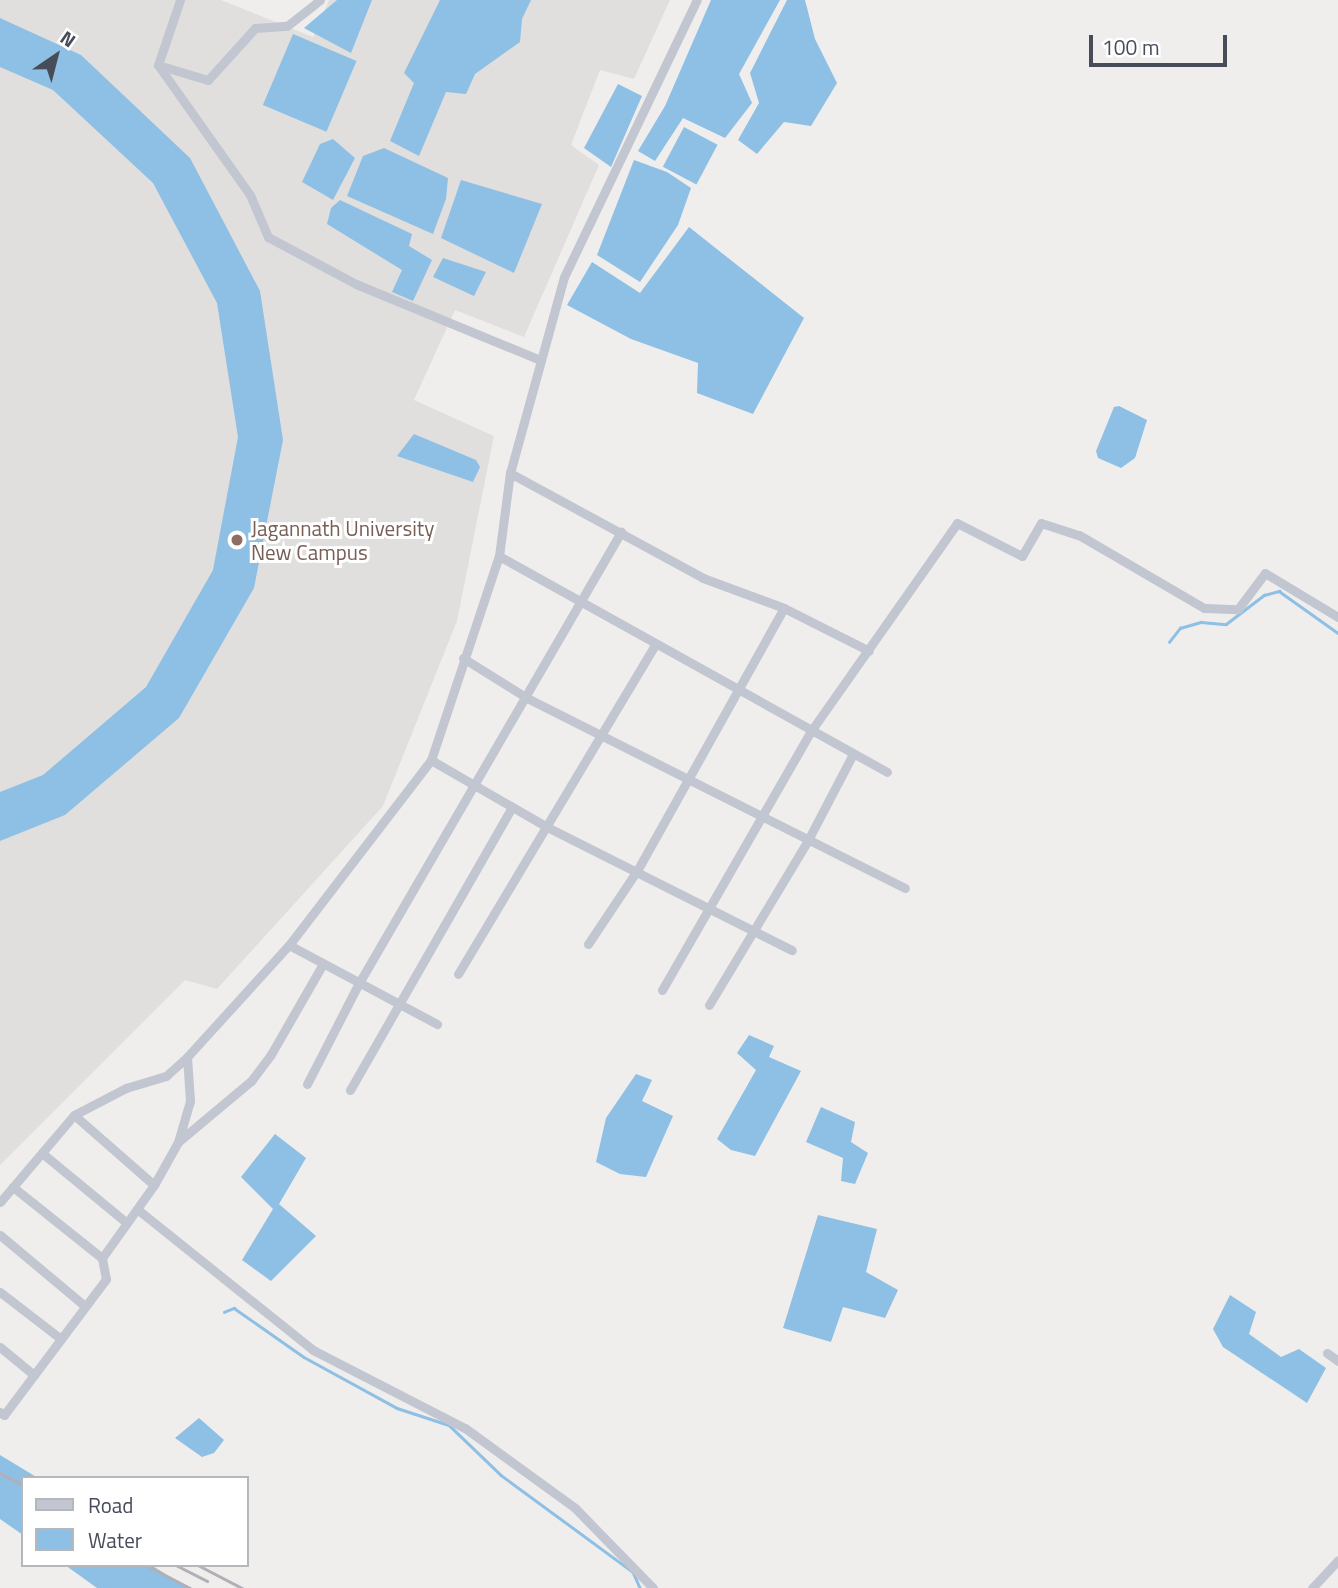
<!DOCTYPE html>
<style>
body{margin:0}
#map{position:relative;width:1338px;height:1588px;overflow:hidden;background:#f0eeed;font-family:"Titillium Web",sans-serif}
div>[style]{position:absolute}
.education>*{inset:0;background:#e0dfde}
.water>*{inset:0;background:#8ebfe4;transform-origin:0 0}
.stream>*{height:2.5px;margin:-1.25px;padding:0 1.25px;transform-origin:1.25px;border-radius:1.25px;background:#8ebfe4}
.street>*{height:9px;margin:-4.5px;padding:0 4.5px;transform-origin:4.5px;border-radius:4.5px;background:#c1c6d1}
.rail>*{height:2.5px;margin:-1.25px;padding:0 1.25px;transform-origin:1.25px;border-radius:1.25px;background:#b0b1b7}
.dots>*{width:19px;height:19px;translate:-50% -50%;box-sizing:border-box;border:4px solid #fff;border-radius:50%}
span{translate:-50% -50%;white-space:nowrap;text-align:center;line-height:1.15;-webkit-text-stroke:6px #fff;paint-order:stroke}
.education-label{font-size:21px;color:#785e54}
.left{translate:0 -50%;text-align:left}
.legend{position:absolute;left:21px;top:1476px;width:228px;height:91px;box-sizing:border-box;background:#fff;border:2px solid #b5b7bd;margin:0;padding:9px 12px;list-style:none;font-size:21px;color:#474c59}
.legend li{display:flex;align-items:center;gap:14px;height:35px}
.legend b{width:35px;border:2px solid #b5b7bd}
.north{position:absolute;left:21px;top:21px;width:70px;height:70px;-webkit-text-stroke:5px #fff;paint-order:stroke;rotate:35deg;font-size:19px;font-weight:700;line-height:28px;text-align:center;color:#474c59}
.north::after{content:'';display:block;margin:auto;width:24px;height:32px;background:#474c59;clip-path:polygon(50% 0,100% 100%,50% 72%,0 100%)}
.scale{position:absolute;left:1089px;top:35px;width:138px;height:32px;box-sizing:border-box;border:4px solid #474c59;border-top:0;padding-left:9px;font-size:21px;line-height:24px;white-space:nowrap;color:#474c59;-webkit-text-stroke:5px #fff;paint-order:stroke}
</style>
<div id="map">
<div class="education">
<div style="clip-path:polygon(0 0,221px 0,313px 37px,329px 0,670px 0,634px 79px,600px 70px,571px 145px,599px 165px,524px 337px,455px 310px,414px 400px,494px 436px,457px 621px,383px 806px,217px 989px,185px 980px,0 1165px)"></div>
</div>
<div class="water">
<div style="clip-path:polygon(337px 0,372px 0,351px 53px,304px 28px)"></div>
<div style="clip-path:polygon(440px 0,531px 0,522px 19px,520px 42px,475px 74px,466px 94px,446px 92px,419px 156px,390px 141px,414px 83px,404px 73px)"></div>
<div style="clip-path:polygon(711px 0,780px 0,739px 74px,752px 103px,725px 138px,683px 118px,655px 161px,638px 151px,665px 106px)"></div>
<div style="clip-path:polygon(787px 0,805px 0,815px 39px,837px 83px,811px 126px,784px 122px,757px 154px,738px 140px,759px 103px,750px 73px)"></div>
<div style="clip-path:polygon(0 18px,81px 55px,190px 158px,260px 291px,283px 440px,254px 588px,179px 718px,65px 815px,0 841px,0 792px,43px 775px,146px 687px,213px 570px,238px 437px,217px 303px,153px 183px,53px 90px,0 67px)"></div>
<div style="left:293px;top:34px;width:69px;height:77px;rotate:23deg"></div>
<div style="clip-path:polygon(618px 84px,642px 96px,611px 167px,584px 148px)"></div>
<div style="left:684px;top:127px;width:38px;height:45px;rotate:28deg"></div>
<div style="clip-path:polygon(333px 139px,355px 158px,333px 200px,302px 182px,320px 144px)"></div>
<div style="clip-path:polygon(384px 148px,448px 178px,446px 199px,433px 234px,347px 196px,363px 156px)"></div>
<div style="clip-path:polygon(634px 160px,667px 172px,691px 188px,678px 225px,640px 282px,597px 255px)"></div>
<div style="clip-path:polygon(461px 180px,542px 204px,514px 273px,441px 238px)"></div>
<div style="clip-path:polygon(340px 200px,412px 234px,409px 246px,432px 260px,413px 301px,392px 292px,402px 270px,327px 224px,331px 208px)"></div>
<div style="clip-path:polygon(689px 227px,804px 318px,753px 414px,697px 393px,698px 363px,631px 339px,567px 305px,592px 262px,640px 293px)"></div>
<div style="clip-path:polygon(443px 258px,486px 272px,474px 296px,433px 277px)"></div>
<div style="clip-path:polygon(1119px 406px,1147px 420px,1135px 458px,1121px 468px,1098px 458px,1096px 451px,1114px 407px)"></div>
<div style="clip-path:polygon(414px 434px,476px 460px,480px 467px,473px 482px,397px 456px)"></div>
<div style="clip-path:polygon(749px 1035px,774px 1046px,769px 1057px,801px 1071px,755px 1156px,731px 1150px,717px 1139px,756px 1070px,737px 1053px)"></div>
<div style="clip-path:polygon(636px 1074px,652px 1080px,642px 1101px,673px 1116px,646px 1177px,620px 1174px,596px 1162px,606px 1118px)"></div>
<div style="clip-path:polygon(821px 1107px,855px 1122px,851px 1142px,868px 1153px,855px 1184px,841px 1181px,843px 1158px,806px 1142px)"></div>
<div style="clip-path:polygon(275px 1134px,306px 1158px,279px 1204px,316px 1236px,271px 1281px,242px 1260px,273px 1209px,241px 1177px)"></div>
<div style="clip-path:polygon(818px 1215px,877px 1229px,866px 1272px,898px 1290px,885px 1318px,843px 1307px,831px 1342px,783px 1328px)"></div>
<div style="clip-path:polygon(1230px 1295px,1256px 1312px,1249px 1334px,1281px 1357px,1299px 1349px,1326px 1368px,1307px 1403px,1223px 1347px,1213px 1329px)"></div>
<div style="clip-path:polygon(199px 1418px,224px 1440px,214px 1453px,202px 1457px,175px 1438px)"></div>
<div style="clip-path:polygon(0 1455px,38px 1478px,23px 1478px,23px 1535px,0 1519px)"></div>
<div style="clip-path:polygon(65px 1565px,151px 1565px,188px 1588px,97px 1588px)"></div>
</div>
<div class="stream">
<div style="left:1169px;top:642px;width:18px;rotate:-52deg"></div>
<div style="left:1180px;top:628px;width:22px;rotate:-16deg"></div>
<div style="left:1201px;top:622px;width:25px;rotate:5deg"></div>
<div style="left:1226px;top:624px;width:48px;rotate:-37.3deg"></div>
<div style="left:1264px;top:595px;width:16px;rotate:-15deg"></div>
<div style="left:1279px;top:591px;width:72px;rotate:35.4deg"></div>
<div style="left:224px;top:1312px;width:11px;rotate:-22deg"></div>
<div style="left:234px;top:1308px;width:85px;rotate:35deg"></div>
<div style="left:304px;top:1357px;width:106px;rotate:28.7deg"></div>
<div style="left:397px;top:1408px;width:55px;rotate:18.1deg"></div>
<div style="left:449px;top:1425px;width:72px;rotate:43.9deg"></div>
<div style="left:501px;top:1475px;width:164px;rotate:36.3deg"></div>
<div style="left:633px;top:1572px;width:17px;rotate:66deg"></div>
</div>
<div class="street">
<div style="left:158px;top:65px;width:159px;rotate:54.7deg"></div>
<div style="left:250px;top:195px;width:46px;rotate:66.8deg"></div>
<div style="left:268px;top:237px;width:100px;rotate:28.1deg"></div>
<div style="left:356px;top:284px;width:197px;rotate:22.4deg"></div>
<div style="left:158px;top:65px;width:52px;rotate:16.7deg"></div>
<div style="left:208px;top:80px;width:70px;rotate:-47.9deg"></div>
<div style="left:255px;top:28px;width:32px;rotate:-4deg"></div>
<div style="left:287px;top:26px;width:42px;rotate:-38.2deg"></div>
<div style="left:158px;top:65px;width:69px;rotate:-71.3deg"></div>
<div style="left:510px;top:473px;width:220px;rotate:28.5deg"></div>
<div style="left:703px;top:578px;width:86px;rotate:20.3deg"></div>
<div style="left:499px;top:556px;width:444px;rotate:29.1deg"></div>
<div style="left:463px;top:658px;width:75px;rotate:32deg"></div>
<div style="left:527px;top:698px;width:423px;rotate:26.7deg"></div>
<div style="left:431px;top:760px;width:134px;rotate:30deg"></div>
<div style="left:547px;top:827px;width:274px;rotate:26.7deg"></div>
<div style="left:588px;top:944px;width:90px;rotate:-56.3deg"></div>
<div style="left:638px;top:869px;width:299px;rotate:-60.8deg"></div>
<div style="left:784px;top:608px;width:95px;rotate:26.8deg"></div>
<div style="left:289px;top:945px;width:168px;rotate:28.1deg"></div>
<div style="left:458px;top:974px;width:381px;rotate:-59.1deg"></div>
<div style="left:662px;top:990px;width:299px;rotate:-60.1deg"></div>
<div style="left:811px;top:731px;width:254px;rotate:-54.9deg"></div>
<div style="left:957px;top:523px;width:73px;rotate:26.9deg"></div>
<div style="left:1022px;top:556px;width:38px;rotate:-60deg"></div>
<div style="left:1041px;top:523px;width:40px;rotate:18deg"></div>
<div style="left:1079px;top:535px;width:145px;rotate:30.3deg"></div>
<div style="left:1204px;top:608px;width:34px;rotate:2deg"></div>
<div style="left:1238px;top:609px;width:45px;rotate:-53.1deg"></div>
<div style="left:1265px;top:573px;width:85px;rotate:31.1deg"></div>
<div style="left:709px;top:1005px;width:192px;rotate:-59deg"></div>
<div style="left:808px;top:840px;width:97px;rotate:-62.4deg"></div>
<div style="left:307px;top:1084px;width:114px;rotate:-62.8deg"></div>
<div style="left:359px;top:983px;width:522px;rotate:-59.85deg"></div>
<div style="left:350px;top:1090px;width:326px;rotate:-60.2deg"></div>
<div style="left:178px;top:1142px;width:95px;rotate:-39.9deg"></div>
<div style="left:251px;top:1081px;width:31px;rotate:-53deg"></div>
<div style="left:270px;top:1056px;width:106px;rotate:-60.1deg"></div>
<div style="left:42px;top:1153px;width:110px;rotate:39.5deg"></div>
<div style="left:154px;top:1185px;width:49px;rotate:-60.8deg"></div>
<div style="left:178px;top:1142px;width:43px;rotate:-73.7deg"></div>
<div style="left:190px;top:1101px;width:44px;rotate:-93.9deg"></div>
<div style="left:187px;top:1057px;width:151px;rotate:-47.7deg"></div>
<div style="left:289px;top:945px;width:233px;rotate:-52.5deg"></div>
<div style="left:431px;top:760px;width:215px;rotate:-71.6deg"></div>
<div style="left:499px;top:556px;width:84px;rotate:-82.5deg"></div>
<div style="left:510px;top:473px;width:203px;rotate:-74.6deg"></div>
<div style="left:564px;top:277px;width:307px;rotate:-64.4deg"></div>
<div style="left:13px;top:1187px;width:114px;rotate:38.6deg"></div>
<div style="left:0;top:1202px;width:114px;rotate:-49.6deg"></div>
<div style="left:74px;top:1115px;width:59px;rotate:-27.4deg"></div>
<div style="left:126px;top:1088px;width:42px;rotate:-16.7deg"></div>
<div style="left:166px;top:1076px;width:28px;rotate:-42deg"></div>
<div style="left:137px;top:1209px;width:226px;rotate:38.7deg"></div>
<div style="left:313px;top:1350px;width:171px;rotate:27.2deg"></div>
<div style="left:465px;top:1428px;width:136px;rotate:36deg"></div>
<div style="left:575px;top:1508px;width:112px;rotate:45.7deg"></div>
<div style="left:0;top:1235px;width:111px;rotate:39.9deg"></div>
<div style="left:0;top:1292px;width:77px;rotate:37.6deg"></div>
<div style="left:0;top:1347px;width:44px;rotate:39.5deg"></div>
<div style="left:1327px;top:1353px;width:14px;rotate:36deg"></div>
<div style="left:0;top:1412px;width:5px;rotate:37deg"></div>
<div style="left:4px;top:1415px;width:170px;rotate:-53.1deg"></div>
<div style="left:106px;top:1279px;width:21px;rotate:-101deg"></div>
<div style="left:102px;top:1258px;width:90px;rotate:-54.5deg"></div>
<div style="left:154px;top:1185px;width:106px;rotate:-138.8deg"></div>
<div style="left:1312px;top:1588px;width:38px;rotate:-47deg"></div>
</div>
<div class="rail">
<div style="left:0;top:1473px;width:26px;rotate:28deg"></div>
<div style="left:146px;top:1565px;width:50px;rotate:27.6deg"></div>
<div style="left:176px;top:1565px;width:35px;rotate:27deg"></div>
<div style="left:198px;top:1565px;width:50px;rotate:27.6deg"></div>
</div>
<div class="dots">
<div style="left:237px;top:540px;background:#8d6e63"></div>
</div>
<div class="education-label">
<span class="left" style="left:251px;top:540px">Jagannath University<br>New Campus</span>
</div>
<ul class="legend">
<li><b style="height:9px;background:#c1c6d1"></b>Road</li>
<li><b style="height:19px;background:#8ebfe4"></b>Water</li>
</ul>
<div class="north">N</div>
<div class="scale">100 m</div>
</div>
